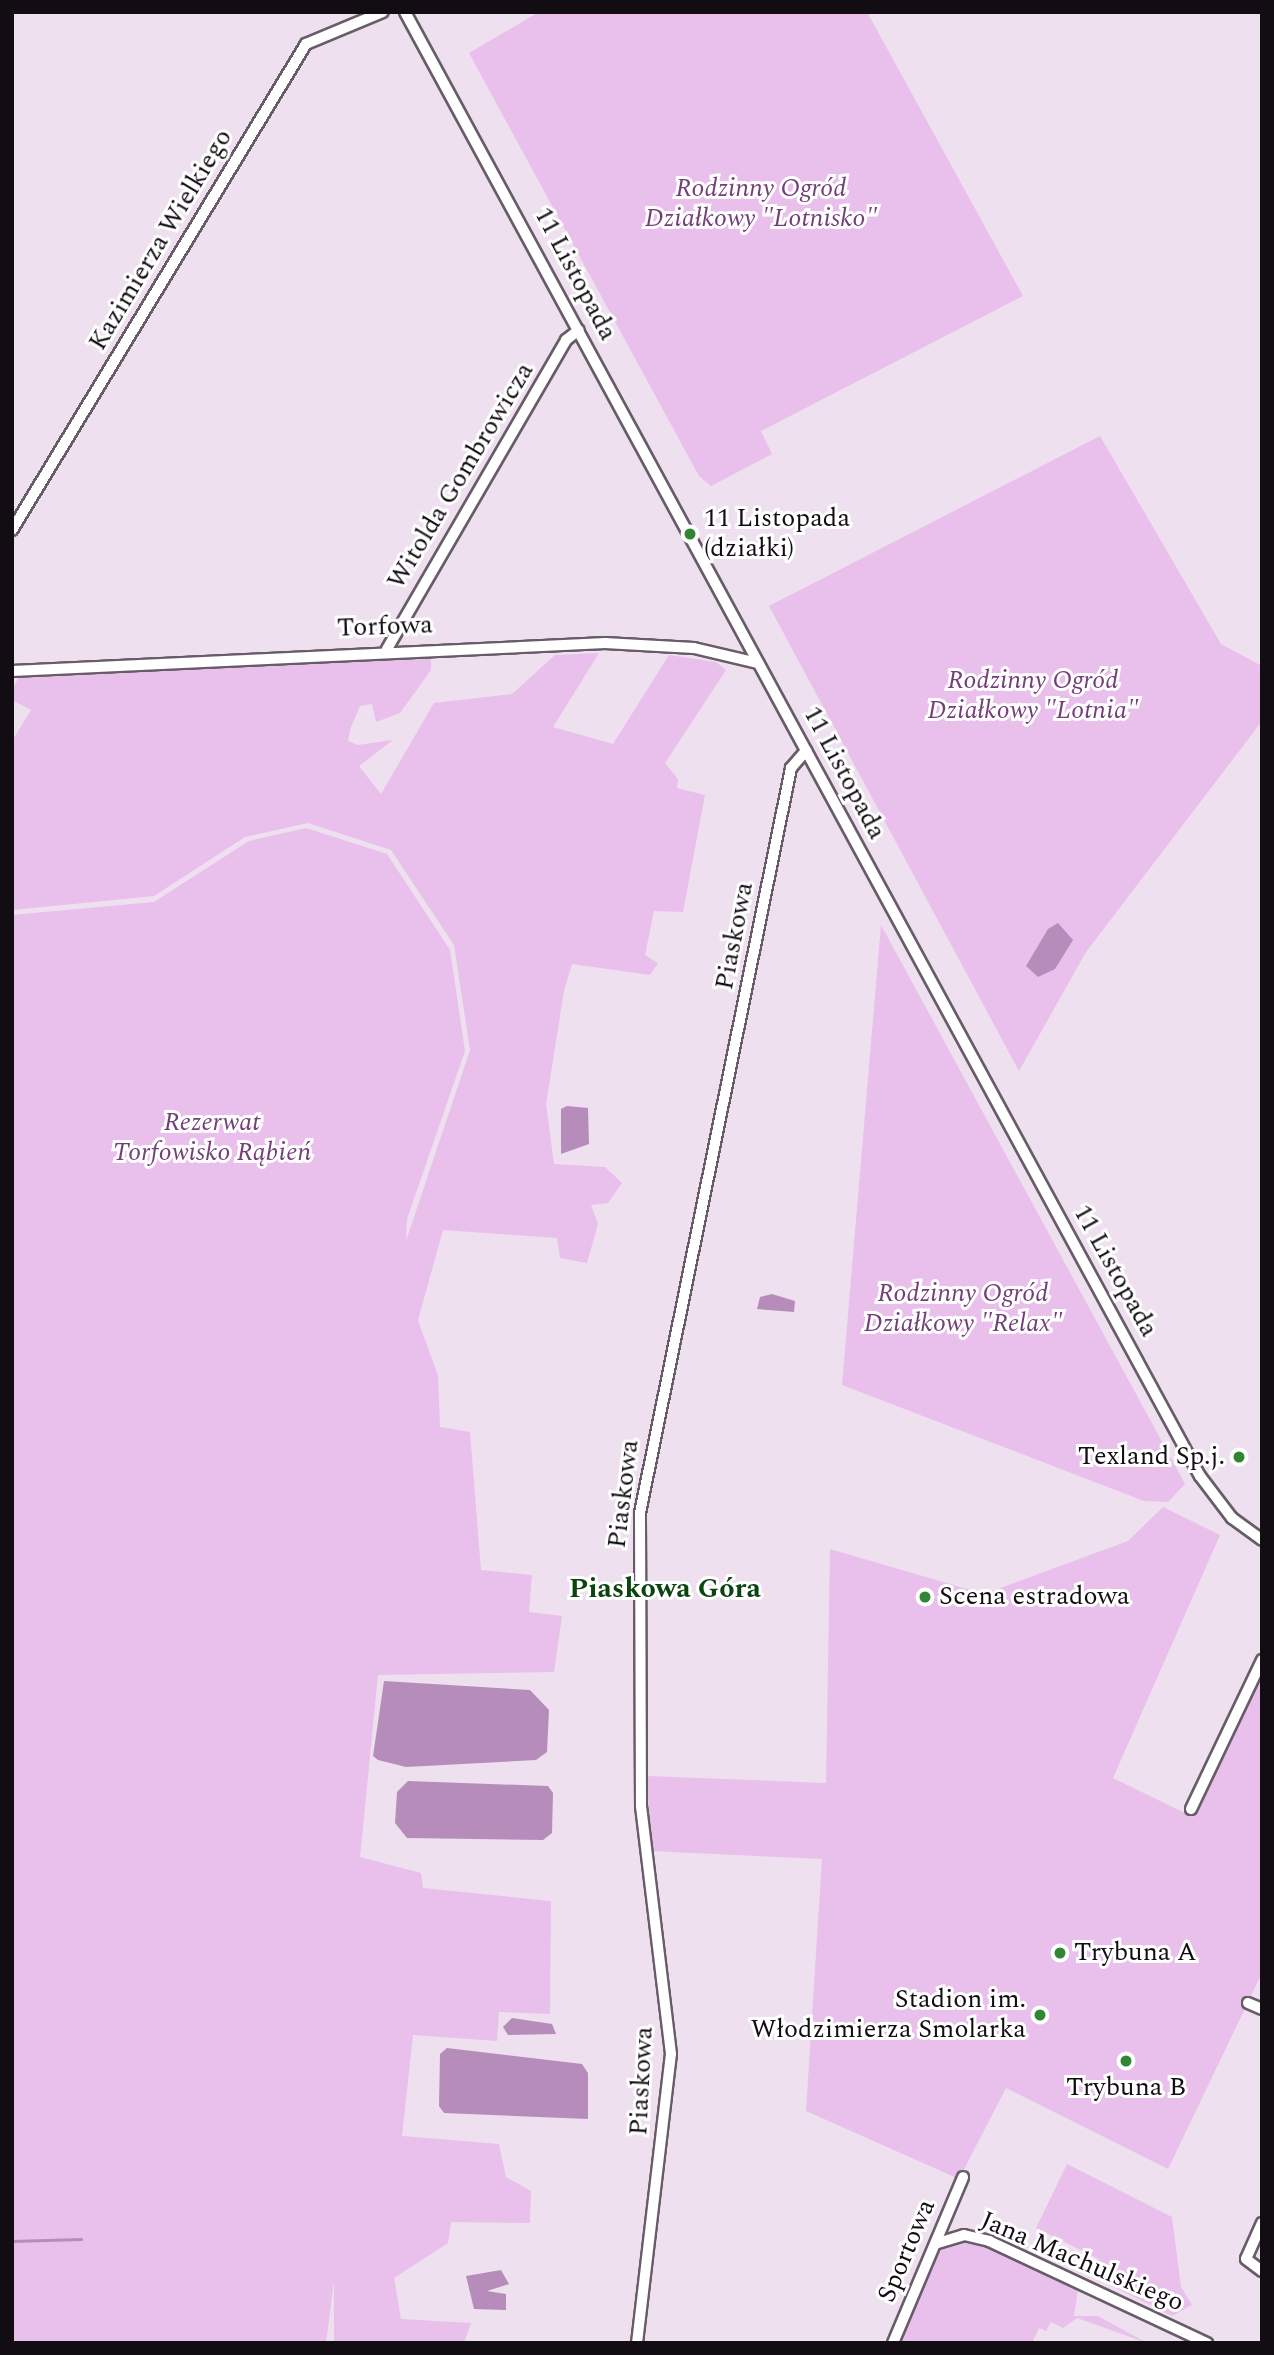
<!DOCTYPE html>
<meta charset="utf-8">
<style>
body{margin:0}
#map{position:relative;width:1274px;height:2355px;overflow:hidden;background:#eee0ef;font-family:Spectral,serif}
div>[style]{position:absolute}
.green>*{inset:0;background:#e9bfec}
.water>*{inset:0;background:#b68dba}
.stream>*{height:2.5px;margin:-1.25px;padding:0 1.25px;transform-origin:1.25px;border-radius:1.25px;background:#b68dba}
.roads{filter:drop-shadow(2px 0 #685c69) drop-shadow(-2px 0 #685c69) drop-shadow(0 2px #685c69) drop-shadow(0 -2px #685c69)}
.minor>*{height:10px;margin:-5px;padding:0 5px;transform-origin:5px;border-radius:5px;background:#fff}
.dots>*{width:19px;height:19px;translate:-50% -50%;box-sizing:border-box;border:4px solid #fff;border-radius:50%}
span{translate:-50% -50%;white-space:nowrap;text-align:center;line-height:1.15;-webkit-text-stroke:6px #fff;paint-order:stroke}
.park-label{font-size:26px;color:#743f79;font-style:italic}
.street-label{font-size:26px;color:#120d12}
.poi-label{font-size:26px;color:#120d12}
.left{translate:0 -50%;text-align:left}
.right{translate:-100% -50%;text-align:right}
.neighbourhood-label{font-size:28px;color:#0c4410;font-weight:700}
.frame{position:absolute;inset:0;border:14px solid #120d12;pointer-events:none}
</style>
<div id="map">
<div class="green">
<div style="clip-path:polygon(539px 12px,867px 12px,1023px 296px,761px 431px,772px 454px,711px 486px,699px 476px,469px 53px)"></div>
<div style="clip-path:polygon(1100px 436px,1221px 644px,1262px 666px,1262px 721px,1086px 952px,1019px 1071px,769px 606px)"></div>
<div style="clip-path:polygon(599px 653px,553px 727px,613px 744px,669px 655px,716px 662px,726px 670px,665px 763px,678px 779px,677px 788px,705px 795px,683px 912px,654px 911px,645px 955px,658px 963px,650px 975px,572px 964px,564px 991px,546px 1104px,554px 1164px,605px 1167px,622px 1183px,608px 1203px,591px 1205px,598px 1224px,587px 1263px,560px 1258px,557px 1238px,443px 1230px,418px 1320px,438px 1376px,440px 1427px,470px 1432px,481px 1570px,532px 1575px,529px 1612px,562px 1616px,554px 1672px,378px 1675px,360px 1857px,421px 1873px,423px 1888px,551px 1901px,550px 2014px,499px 2012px,497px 2041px,413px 2035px,402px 2136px,499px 2144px,506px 2177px,531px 2191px,530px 2223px,451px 2222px,448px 2243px,394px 2278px,401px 2319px,471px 2323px,464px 2343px,334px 2343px,334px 2281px,326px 2343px,12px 2343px,12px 915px,154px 902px,249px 841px,306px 828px,387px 854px,450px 950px,465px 1051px,407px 1219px,406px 1241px,470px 1050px,454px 945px,391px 850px,308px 823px,245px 837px,154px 896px,12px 910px,12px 741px,31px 710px,12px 700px,12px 690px,20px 675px,431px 655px,431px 670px,400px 713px,376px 722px,372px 704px,360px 706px,351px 727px,348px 741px,358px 745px,393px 740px,359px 766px,381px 794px,434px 703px,512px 694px,555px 655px)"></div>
<div style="clip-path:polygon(881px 925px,1185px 1484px,1168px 1502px,1144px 1501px,842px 1385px)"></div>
<div style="clip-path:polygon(1163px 1507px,1220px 1535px,1113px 1778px,1193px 1817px,1262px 1672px,1262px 1973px,1168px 2169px,1006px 2088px,959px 2179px,806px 2111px,822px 1859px,651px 1851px,647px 1776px,826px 1783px,830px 1549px,984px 1594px,1128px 1541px)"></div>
<div style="clip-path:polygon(1067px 2164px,1172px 2217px,1181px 2287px,1192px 2305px,1172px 2316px,1072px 2266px,1099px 2259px,1036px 2228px)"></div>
<div style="clip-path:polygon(964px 2235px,1079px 2283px,1074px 2316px,1098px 2316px,1147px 2343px,1077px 2318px,1063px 2328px,1051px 2322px,1046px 2331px,1039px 2328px,1032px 2343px,898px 2343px,938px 2243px)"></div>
</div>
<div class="water">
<div style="clip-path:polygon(1058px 923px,1073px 940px,1055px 969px,1038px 977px,1026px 966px,1048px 929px)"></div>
<div style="clip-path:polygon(567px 1106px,588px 1108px,589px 1144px,561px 1154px,561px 1109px)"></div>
<div style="clip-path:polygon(772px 1294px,795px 1301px,794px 1312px,757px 1309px,760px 1297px)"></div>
<div style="clip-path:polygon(384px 1681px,530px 1690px,549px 1710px,547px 1752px,536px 1760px,406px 1767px,378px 1760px,373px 1756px)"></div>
<div style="clip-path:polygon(408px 1781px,548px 1786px,553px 1793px,552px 1833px,543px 1840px,407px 1838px,395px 1823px,397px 1792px)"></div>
<div style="clip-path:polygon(512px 2018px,552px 2024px,556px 2034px,508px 2035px,503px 2027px)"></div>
<div style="clip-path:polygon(447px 2048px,582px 2064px,588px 2073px,588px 2119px,444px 2113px,439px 2106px,440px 2054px)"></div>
<div style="clip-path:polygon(501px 2270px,509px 2284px,487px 2291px,506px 2294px,506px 2310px,474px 2309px,466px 2276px)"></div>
</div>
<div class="stream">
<div style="left:12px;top:2241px;width:69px;rotate:-1.7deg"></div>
</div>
<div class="roads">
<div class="minor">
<div style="left:405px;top:12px;width:1666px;rotate:61.5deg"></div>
<div style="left:1200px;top:1476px;width:53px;rotate:52.7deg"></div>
<div style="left:1232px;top:1518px;width:37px;rotate:36deg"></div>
<div style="left:12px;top:530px;width:568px;rotate:-58.83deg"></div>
<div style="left:306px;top:44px;width:83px;rotate:-22.6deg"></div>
<div style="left:387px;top:649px;width:357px;rotate:-59.9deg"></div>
<div style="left:566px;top:340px;width:16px;rotate:-38deg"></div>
<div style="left:12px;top:671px;width:594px;rotate:-2.7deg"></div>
<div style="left:605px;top:643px;width:89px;rotate:3.2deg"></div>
<div style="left:694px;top:648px;width:66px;rotate:13.2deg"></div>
<div style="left:1191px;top:1809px;width:165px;rotate:-64.5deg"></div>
<div style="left:1248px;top:2003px;width:15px;rotate:23deg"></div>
<div style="left:1262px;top:2223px;width:39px;rotate:114deg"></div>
<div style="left:1246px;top:2259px;width:20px;rotate:37deg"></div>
<div style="left:938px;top:2243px;width:27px;rotate:-17deg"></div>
<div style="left:964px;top:2235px;width:26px;rotate:13deg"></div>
<div style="left:989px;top:2241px;width:241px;rotate:25.1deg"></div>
<div style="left:637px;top:2343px;width:291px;rotate:-83.3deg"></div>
<div style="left:671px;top:2054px;width:250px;rotate:-96.9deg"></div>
<div style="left:641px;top:1806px;width:293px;rotate:-90.2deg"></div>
<div style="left:640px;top:1513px;width:760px;rotate:-78.54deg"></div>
<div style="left:791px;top:768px;width:23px;rotate:-49deg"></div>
<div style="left:893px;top:2343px;width:180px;rotate:-67.1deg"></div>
</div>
</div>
<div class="dots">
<div style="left:690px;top:534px;background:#308633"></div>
<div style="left:1239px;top:1457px;background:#308633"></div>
<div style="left:925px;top:1597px;background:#308633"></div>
<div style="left:1060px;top:1953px;background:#308633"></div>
<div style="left:1040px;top:2015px;background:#308633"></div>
<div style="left:1126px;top:2061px;background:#308633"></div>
</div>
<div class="park-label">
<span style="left:761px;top:204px">Rodzinny Ogród<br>Działkowy "Lotnisko"</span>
<span style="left:1033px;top:696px">Rodzinny Ogród<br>Działkowy "Lotnia"</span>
<span style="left:212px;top:1138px">Rezerwat<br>Torfowisko Rąbień</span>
<span style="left:963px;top:1309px">Rodzinny Ogród<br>Działkowy "Relax"</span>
</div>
<div class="street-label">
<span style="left:161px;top:240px;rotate:-59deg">Kazimierza Wielkiego</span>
<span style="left:575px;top:274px;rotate:62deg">11 Listopada</span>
<span style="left:461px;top:476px;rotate:-59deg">Witolda Gombrowicza</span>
<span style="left:385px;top:627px;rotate:-2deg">Torfowa</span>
<span style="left:844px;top:773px;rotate:62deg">11 Listopada</span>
<span style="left:735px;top:936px;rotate:-79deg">Piaskowa</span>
<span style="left:1115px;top:1271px;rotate:61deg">11 Listopada</span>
<span style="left:624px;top:1494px;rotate:-83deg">Piaskowa</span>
<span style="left:642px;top:2081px;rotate:-87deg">Piaskowa</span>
<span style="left:907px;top:2251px;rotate:-67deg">Sportowa</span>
<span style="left:1082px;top:2262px;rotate:23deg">Jana Machulskiego</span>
</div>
<div class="poi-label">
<span class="left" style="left:704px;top:534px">11 Listopada<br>(działki)</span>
<span class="right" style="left:1225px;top:1457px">Texland Sp.j.</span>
<span class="left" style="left:939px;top:1597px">Scena estradowa</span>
<span class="left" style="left:1074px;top:1953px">Trybuna A</span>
<span class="right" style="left:1026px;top:2015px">Stadion im.<br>Włodzimierza Smolarka</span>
<span style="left:1126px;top:2088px">Trybuna B</span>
</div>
<div class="neighbourhood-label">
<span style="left:665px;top:1589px">Piaskowa Góra</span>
</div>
<div class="frame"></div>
</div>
